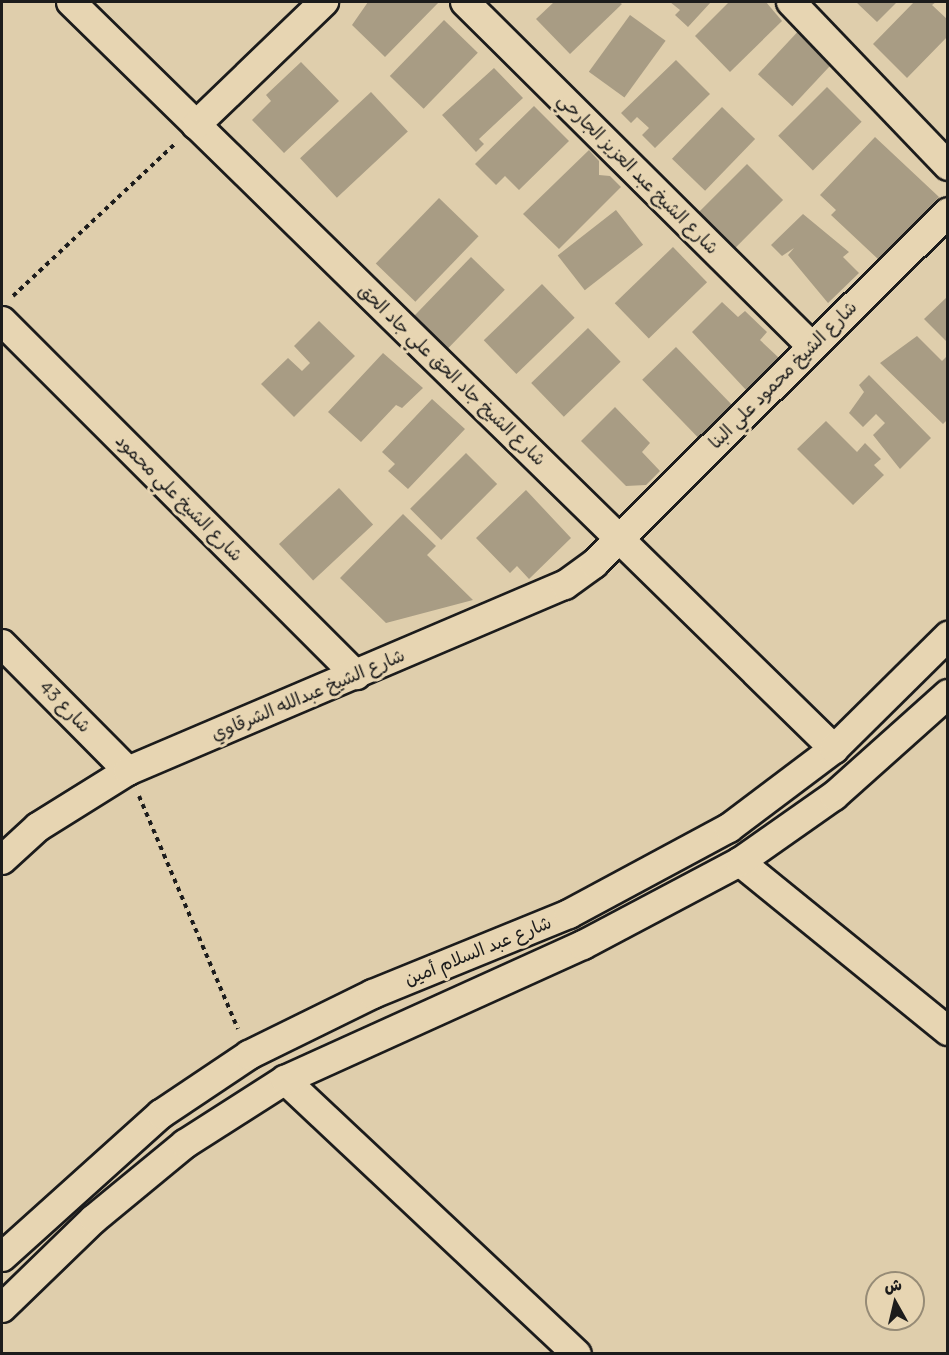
<!DOCTYPE html>
<meta charset="utf-8">
<style>
body{margin:0}
#map{position:relative;width:949px;height:1355px;overflow:hidden;background:#dfceac;font-family:Delius,"Playpen Sans Arabic",sans-serif}
div>[style]{position:absolute}
.building>*{inset:0;background:#a89c84;transform-origin:0 0}
.path>*{height:4px;margin-top:-2px;transform-origin:0;background:repeating-linear-gradient(90deg,#1c1c1c 0 4.5px,transparent 0 9px)}
.roads{filter:drop-shadow(2px 0 #1c1c1c) drop-shadow(-2px 0 #1c1c1c) drop-shadow(0 2px #1c1c1c) drop-shadow(0 -2px #1c1c1c)}
.minor>*{height:28px;margin:-14px;padding:0 14px;transform-origin:14px;border-radius:14px;background:#e7d5b2}
span{translate:-50% -50%;white-space:nowrap;text-align:center;line-height:1.15;-webkit-text-stroke:6px #e7d5b2;paint-order:stroke}
.street-label{font-size:18px;color:#1c1c1c}
.frame{position:absolute;inset:0;border:3px solid #1c1c1c;pointer-events:none}
.north{position:absolute;left:865px;top:1271px;width:60px;height:60px;box-sizing:border-box;background:#e7d5b2;border:2px solid #968b76;border-radius:50%;rotate:352deg;font-size:16px;font-weight:700;line-height:24px;text-align:center;color:#1c1c1c}
.north::after{content:'';display:block;margin:auto;width:21px;height:27px;background:#1c1c1c;clip-path:polygon(50% 0,100% 100%,50% 72%,0 100%)}
</style>
<div id="map">
<div class="building">
<div style="clip-path:polygon(368px 2px,378px 3px,439px 2px,385px 57px,352px 25px)"></div>
<div style="clip-path:polygon(554px 2px,619px 2px,622px 4px,570px 54px,536px 19px)"></div>
<div style="clip-path:polygon(670px 2px,711px 2px,688px 27px,675px 15px,680px 10px)"></div>
<div style="clip-path:polygon(729px 2px,766px 2px,782px 21px,730px 72px,695px 36px)"></div>
<div style="clip-path:polygon(856px 2px,897px 2px,877px 22px)"></div>
<div style="clip-path:polygon(914px 2px,936px 2px,932px 5px,948px 20px,948px 36px,907px 78px,873px 44px)"></div>
<div style="left:630px;top:15px;width:44px;height:70px;rotate:36deg"></div>
<div style="left:444px;top:20px;width:47px;height:78px;rotate:44deg"></div>
<div style="left:803px;top:26px;width:47px;height:66px;rotate:43deg"></div>
<div style="clip-path:polygon(676px 60px,710px 94px,655px 148px,642px 135px,649px 128px,637px 117px,631px 123px,621px 113px)"></div>
<div style="clip-path:polygon(301px 62px,339px 101px,284px 153px,252px 120px,271px 101px,266px 95px)"></div>
<div style="clip-path:polygon(494px 68px,523px 98px,479px 139px,484px 144px,476px 152px,442px 115px)"></div>
<div style="left:827px;top:87px;width:49px;height:69px;rotate:45deg"></div>
<div style="left:371px;top:92px;width:54px;height:97px;rotate:47deg"></div>
<div style="clip-path:polygon(534px 106px,569px 141px,519px 190px,505px 176px,496px 185px,475px 164px)"></div>
<div style="left:722px;top:107px;width:46px;height:72px;rotate:44deg"></div>
<div style="clip-path:polygon(875px 137px,939px 197px,879px 260px,831px 215px,836px 210px,820px 195px)"></div>
<div style="clip-path:polygon(589px 150px,599px 161px,599px 175px,610px 176px,621px 187px,559px 249px,523px 214px)"></div>
<div style="left:747px;top:164px;width:51px;height:74px;rotate:45deg"></div>
<div style="left:439px;top:198px;width:55px;height:91px;rotate:44deg"></div>
<div style="left:616px;top:210px;width:44px;height:74px;rotate:52deg"></div>
<div style="clip-path:polygon(803px 214px,849px 252px,843px 257px,859px 273px,828px 303px,788px 255px,794px 248px,782px 256px,771px 245px)"></div>
<div style="left:673px;top:247px;width:49px;height:81px;rotate:46deg"></div>
<div style="left:471px;top:257px;width:47px;height:85px;rotate:44deg"></div>
<div style="left:542px;top:284px;width:47px;height:81px;rotate:46deg"></div>
<div style="clip-path:polygon(948px 296px,948px 343px,924px 319px)"></div>
<div style="clip-path:polygon(722px 302px,738px 317px,745px 311px,767px 332px,760px 340px,779px 358px,747px 391px,692px 332px)"></div>
<div style="clip-path:polygon(319px 321px,355px 356px,294px 417px,261px 384px,288px 358px,302px 371px,310px 363px,294px 346px)"></div>
<div style="left:588px;top:328px;width:47px;height:79px;rotate:46deg"></div>
<div style="clip-path:polygon(917px 336px,942px 361px,948px 355px,948px 419px,943px 424px,880px 363px)"></div>
<div style="left:676px;top:347px;width:81px;height:47px;rotate:46deg"></div>
<div style="clip-path:polygon(383px 353px,423px 388px,402px 408px,396px 405px,361px 442px,328px 412px)"></div>
<div style="clip-path:polygon(869px 375px,931px 438px,900px 469px,873px 435px,885px 423px,876px 414px,863px 427px,849px 413px,864px 392px,859px 385px)"></div>
<div style="clip-path:polygon(432px 399px,465px 429px,408px 489px,388px 471px,395px 464px,382px 452px)"></div>
<div style="clip-path:polygon(615px 407px,650px 443px,642px 452px,660px 471px,646px 485px,626px 486px,581px 441px)"></div>
<div style="clip-path:polygon(826px 421px,857px 452px,865px 443px,881px 459px,874px 465px,884px 475px,853px 505px,797px 449px)"></div>
<div style="left:466px;top:453px;width:44px;height:79px;rotate:45deg"></div>
<div style="left:339px;top:488px;width:50px;height:82px;rotate:47deg"></div>
<div style="clip-path:polygon(526px 490px,571px 538px,529px 579px,517px 566px,510px 573px,476px 538px)"></div>
<div style="clip-path:polygon(403px 514px,436px 546px,427px 555px,473px 600px,386px 623px,340px 578px)"></div>
</div>
<div class="path">
<div style="left:13px;top:296px;width:224px;rotate:-43.2deg"></div>
<div style="left:139px;top:796px;width:253px;rotate:67deg"></div>
</div>
<div class="roads">
<div class="minor">
<div style="left:71px;top:2px;width:1068px;rotate:44.39deg"></div>
<div style="left:465px;top:2px;width:489px;rotate:44.8deg"></div>
<div style="left:791px;top:2px;width:227px;rotate:46.2deg"></div>
<div style="left:196px;top:125px;width:178px;rotate:-43.9deg"></div>
<div style="left:2px;top:321px;width:501px;rotate:45deg"></div>
<div style="left:2px;top:644px;width:179px;rotate:45.2deg"></div>
<div style="left:2px;top:860px;width:49px;rotate:-42.5deg"></div>
<div style="left:38px;top:827px;width:106px;rotate:-31.9deg"></div>
<div style="left:128px;top:771px;width:475px;rotate:-23.1deg"></div>
<div style="left:565px;top:585px;width:36px;rotate:-36deg"></div>
<div style="left:594px;top:564px;width:499px;rotate:-44.8deg"></div>
<div style="left:740px;top:862px;width:268px;rotate:39.1deg"></div>
<div style="left:285px;top:1080px;width:400px;rotate:43.2deg"></div>
<div style="left:2px;top:1257px;width:214px;rotate:-42deg"></div>
<div style="left:161px;top:1114px;width:106px;rotate:-33.8deg"></div>
<div style="left:249px;top:1055px;width:138px;rotate:-26.2deg"></div>
<div style="left:373px;top:994px;width:212px;rotate:-22.2deg"></div>
<div style="left:569px;top:914px;width:182px;rotate:-28.3deg"></div>
<div style="left:729px;top:828px;width:131px;rotate:-37deg"></div>
<div style="left:834px;top:749px;width:161px;rotate:-44.7deg"></div>
<div style="left:2px;top:1308px;width:128px;rotate:-44.1deg"></div>
<div style="left:94px;top:1219px;width:118px;rotate:-39.5deg"></div>
<div style="left:185px;top:1144px;width:119px;rotate:-32.6deg"></div>
<div style="left:285px;top:1080px;width:327px;rotate:-24.4deg"></div>
<div style="left:583px;top:945px;width:178px;rotate:-27.9deg"></div>
<div style="left:740px;top:862px;width:115px;rotate:-35.1deg"></div>
<div style="left:834px;top:796px;width:153px;rotate:-41.8deg"></div>
</div>
</div>
<div class="street-label">
<span style="left:638px;top:174px;rotate:45deg">شارع الشيخ عبد العزيز الجارحي</span>
<span style="left:452px;top:375px;rotate:44deg">شارع الشيخ جاد الحق علي جاد الحق</span>
<span style="left:783px;top:375px;rotate:-45deg">شارع الشيخ محمود علي البنا</span>
<span style="left:179px;top:498px;rotate:45deg">شارع الشيخ علي محمود</span>
<span style="left:308px;top:695px;rotate:-23deg">شارع الشيخ عبدالله الشرقاوي</span>
<span style="left:65px;top:707px;rotate:45deg">شارع 43</span>
<span style="left:478px;top:951px;rotate:-22deg">شارع عبد السلام أمين</span>
</div>
<div class="frame"></div>
<div class="north">ش</div>
</div>
